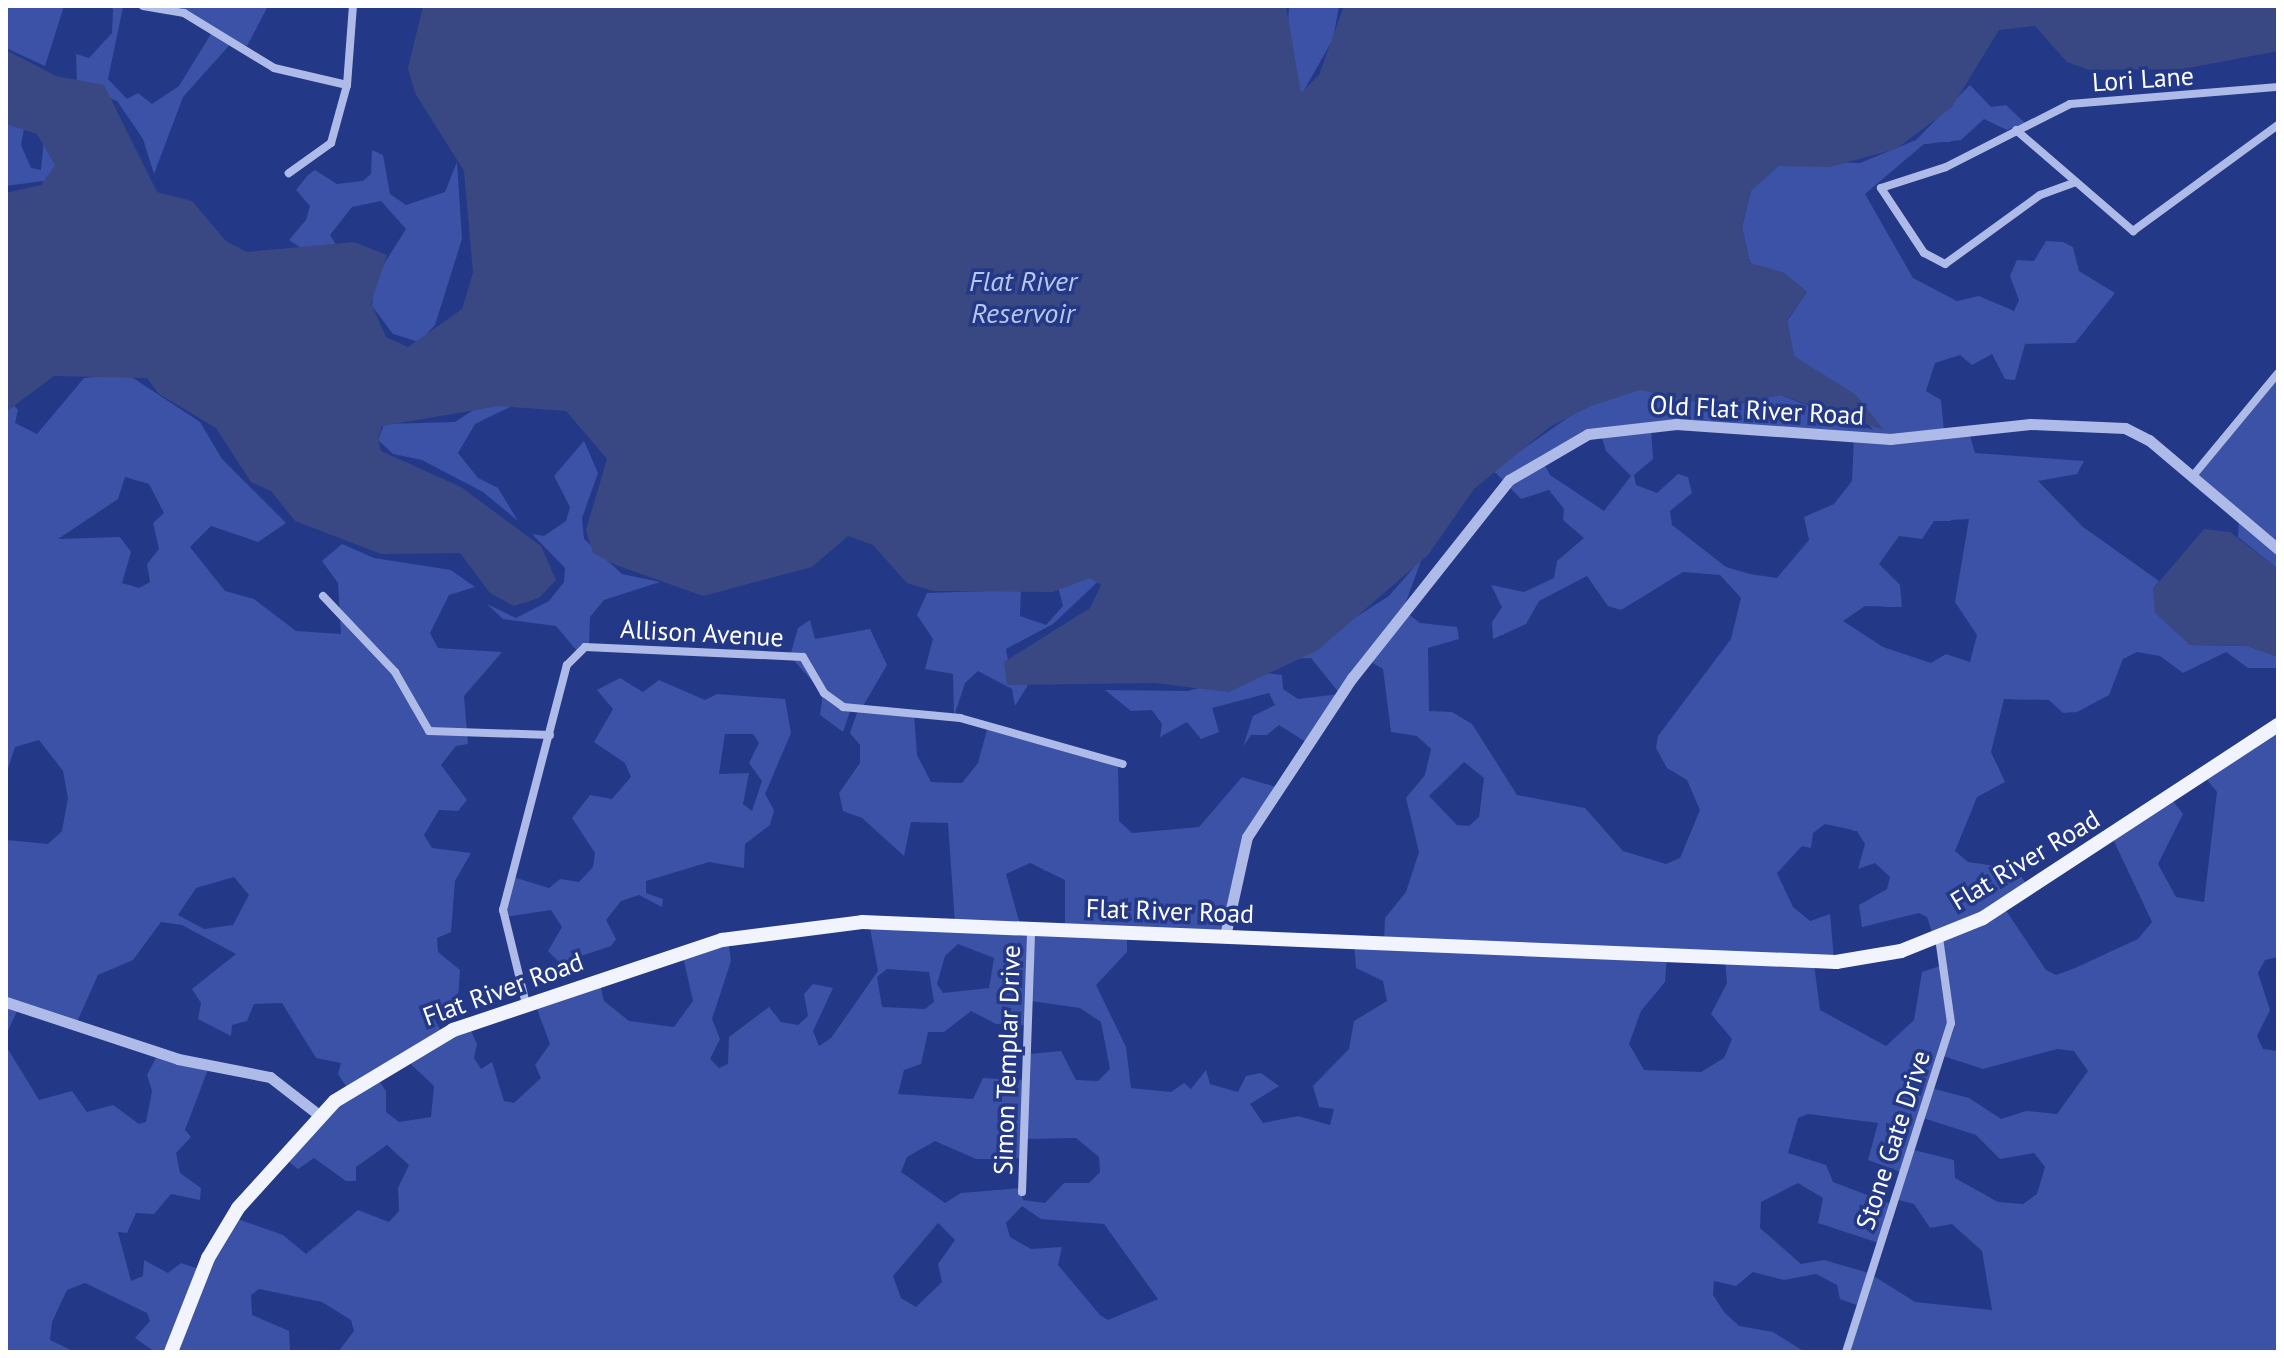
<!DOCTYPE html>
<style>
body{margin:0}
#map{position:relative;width:2284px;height:1358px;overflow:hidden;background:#233887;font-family:"PT Sans",sans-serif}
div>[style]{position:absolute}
.green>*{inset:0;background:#3b52a6}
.water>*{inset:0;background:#394882}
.minor>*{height:8px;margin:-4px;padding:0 4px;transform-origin:4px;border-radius:4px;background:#aebbe9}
.tertiary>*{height:11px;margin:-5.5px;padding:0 5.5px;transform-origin:5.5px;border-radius:5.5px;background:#aebbe9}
.primary>*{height:14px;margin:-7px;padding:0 7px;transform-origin:7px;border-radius:7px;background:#f1f3fe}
span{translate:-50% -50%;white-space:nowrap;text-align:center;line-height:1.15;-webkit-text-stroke:7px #233887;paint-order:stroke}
.street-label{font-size:26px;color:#fff}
.water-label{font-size:28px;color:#bac6f0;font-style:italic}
.frame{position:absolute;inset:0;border:8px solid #fff;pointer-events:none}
</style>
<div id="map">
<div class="green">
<div style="clip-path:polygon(6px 6px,64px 6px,45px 66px,6px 48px)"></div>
<div style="clip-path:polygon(105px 6px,146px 6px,123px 7px,108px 79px,127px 99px,138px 93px,152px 104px,179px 86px,214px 29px,170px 6px,268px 6px,247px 46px,234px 40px,183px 97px,154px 174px,143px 139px,117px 101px,77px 85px,76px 54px,89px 58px,112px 33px,113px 9px)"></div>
<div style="clip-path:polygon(1289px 6px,1339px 6px,1333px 39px,1298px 101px,1286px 62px)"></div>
<div style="clip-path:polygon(evenodd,1970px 85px,1991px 107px,2006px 105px,2025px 123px,2007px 130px,1984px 119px,1961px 140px,1924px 144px,1865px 194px,1913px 278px,1957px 301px,1979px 296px,2014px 311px,2019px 300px,2010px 276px,2017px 260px,2034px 261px,2046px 241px,2063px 242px,2073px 247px,2079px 271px,2115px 293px,2075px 343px,2025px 344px,2015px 380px,2005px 379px,1992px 354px,1972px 365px,1960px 355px,1935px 363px,1926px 391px,1941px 400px,1944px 432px,1968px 429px,1975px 453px,2084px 461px,2077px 474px,2038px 481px,2083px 527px,2159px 581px,2153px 589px,2190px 645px,2248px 646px,2278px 657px,2278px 668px,2248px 668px,2226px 652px,2183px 673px,2160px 656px,2137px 652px,2123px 659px,2109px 695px,2077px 712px,2063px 713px,2049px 700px,2004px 699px,1991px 752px,2005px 782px,1977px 797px,1955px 851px,1968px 862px,2016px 869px,2029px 888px,2003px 906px,2046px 970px,2056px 975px,2075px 968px,2138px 939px,2152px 922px,2112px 837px,2170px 797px,2183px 814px,2158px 864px,2176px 897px,2204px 902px,2217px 792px,2203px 775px,2278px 723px,2278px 957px,2265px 960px,2258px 973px,2270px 1010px,2257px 1036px,2263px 1049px,2278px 1051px,2278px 1352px,1846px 1352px,1859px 1306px,1840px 1299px,1837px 1285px,1816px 1274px,1784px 1280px,1753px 1272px,1736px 1286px,1714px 1281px,1713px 1295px,1724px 1312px,1739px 1326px,1773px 1332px,1805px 1352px,338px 1352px,354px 1331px,351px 1320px,322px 1302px,259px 1289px,251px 1295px,252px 1315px,289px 1331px,290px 1352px,155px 1352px,135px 1338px,150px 1321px,147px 1313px,85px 1283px,67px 1290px,52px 1322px,50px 1340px,75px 1352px,6px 1352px,6px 1046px,39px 1100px,72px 1091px,87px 1112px,113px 1105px,139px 1124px,146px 1122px,152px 1091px,147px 1075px,159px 1052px,210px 1064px,185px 1130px,191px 1137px,176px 1153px,180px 1173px,201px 1188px,200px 1200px,171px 1194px,154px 1214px,136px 1213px,127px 1233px,118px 1232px,131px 1281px,143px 1276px,144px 1260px,168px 1273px,181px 1263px,202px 1270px,232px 1217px,283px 1235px,306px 1254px,358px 1210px,389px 1222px,399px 1211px,398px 1188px,409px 1165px,387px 1145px,356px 1167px,356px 1181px,346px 1181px,314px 1158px,298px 1169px,280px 1155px,348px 1089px,338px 1074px,341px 1063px,316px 1058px,282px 1003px,254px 1004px,247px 1021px,232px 1025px,231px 1036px,198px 1019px,201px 1003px,192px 989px,236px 954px,182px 925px,161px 922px,133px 960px,98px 975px,77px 1022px,19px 1007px,6px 1035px,6px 840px,48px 844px,62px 831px,68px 798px,63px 771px,39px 740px,15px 747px,6px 775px,6px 397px,18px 410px,15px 423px,37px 434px,84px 378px,127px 374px,200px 422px,222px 459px,286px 523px,258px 542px,211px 526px,190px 547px,225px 591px,254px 599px,296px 631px,341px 634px,338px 583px,322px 561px,342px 544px,374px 558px,451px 570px,475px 587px,449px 595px,430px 633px,438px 648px,502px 652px,464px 696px,468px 744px,456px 746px,441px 765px,467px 800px,458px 811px,439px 810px,424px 835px,432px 848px,471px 853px,455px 881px,451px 932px,437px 938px,438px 952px,460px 970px,458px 1000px,429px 1011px,442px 1032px,468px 1024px,477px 1044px,474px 1058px,481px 1069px,492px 1062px,504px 1101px,514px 1103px,541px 1078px,535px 1065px,550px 1044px,534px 1001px,599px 980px,604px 1001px,629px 1021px,674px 1027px,693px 1001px,682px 952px,728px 939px,731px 961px,712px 1019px,720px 1039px,710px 1059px,719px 1068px,728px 1064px,729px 1037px,769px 1007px,781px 1022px,798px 1025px,808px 1016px,804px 994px,813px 984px,833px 988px,813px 1031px,819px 1046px,831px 1038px,878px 971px,869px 923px,955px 924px,948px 823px,911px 822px,904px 856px,862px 818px,843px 811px,839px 793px,860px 763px,860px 745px,850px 733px,858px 710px,851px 708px,843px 732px,820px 715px,823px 693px,790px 656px,798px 628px,810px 620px,815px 639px,870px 629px,887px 665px,863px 706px,914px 713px,917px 755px,931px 782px,962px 783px,978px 763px,988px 726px,1118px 764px,1119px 821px,1132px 833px,1199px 827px,1242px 777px,1276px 787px,1237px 860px,1224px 931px,1127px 934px,1127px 952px,1096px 985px,1126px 1047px,1131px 1088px,1171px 1092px,1184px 1083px,1191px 1089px,1206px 1070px,1210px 1084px,1238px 1092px,1246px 1076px,1261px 1073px,1279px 1086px,1250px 1104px,1263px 1123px,1298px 1116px,1330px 1125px,1334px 1109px,1319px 1107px,1313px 1086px,1349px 1049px,1354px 1021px,1387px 1001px,1383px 981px,1356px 968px,1354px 943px,1384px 941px,1385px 918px,1406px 892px,1419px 852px,1406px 798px,1425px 775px,1431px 749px,1417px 736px,1391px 732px,1383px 669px,1368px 660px,1306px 742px,1279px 725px,1267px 735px,1251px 735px,1243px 747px,1253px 716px,1275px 705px,1269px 693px,1212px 708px,1219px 732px,1201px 739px,1187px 722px,1160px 737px,1162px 724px,1152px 710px,1131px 711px,1105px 690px,1188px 691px,1259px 672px,1282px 675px,1283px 689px,1298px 699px,1340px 694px,1311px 658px,1290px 659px,1389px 596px,1422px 558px,1403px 610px,1420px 623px,1457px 627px,1459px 639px,1428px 648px,1429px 711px,1452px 712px,1472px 724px,1517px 795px,1585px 808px,1623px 851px,1666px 864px,1680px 858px,1700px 810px,1687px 780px,1667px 768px,1656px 748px,1658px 736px,1731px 639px,1741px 598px,1720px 575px,1683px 572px,1621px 610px,1608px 606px,1587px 576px,1539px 601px,1526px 624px,1493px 639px,1492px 622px,1502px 607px,1491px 585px,1524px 592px,1554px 578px,1557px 561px,1584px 538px,1563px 520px,1564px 509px,1549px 490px,1521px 499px,1493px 470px,1579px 410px,1625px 389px,1672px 382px,1709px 410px,1780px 395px,1873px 430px,1847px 395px,1794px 356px,1787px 321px,1807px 292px,1784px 273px,1750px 263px,1742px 227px,1751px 190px,1776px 160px,1860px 163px,1916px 140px,1970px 85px,1651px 428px,1854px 438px,1852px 481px,1834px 504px,1804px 517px,1809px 540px,1777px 578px,1750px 574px,1726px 567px,1672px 525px,1670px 511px,1692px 493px,1688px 477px,1678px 474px,1657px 493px,1636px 485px,1634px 475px,1653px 459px,1651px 428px,1970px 85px,1600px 431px,1606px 451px,1631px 476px,1604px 511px,1550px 475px,1540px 456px,1600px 431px,1970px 85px,125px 477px,149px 484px,164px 513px,153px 523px,159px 549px,147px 564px,150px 582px,139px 588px,122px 583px,131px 552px,120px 537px,58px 539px,118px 499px,125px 477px,1970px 85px,1969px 519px,1955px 602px,1977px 635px,1970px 662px,1946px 654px,1931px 663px,1883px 647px,1843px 621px,1865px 606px,1902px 607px,1900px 585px,1879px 564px,1899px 536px,1922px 539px,1934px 521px,1969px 519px,1970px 85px,1464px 762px,1484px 778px,1479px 817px,1469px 826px,1457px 825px,1429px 796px,1464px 762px,1970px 85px,1825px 824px,1857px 831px,1865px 844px,1858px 869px,1875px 863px,1890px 877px,1887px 889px,1859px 905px,1862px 927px,1919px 913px,1927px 917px,1943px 965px,1922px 972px,1914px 1020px,1886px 1046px,1820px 1010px,1814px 964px,1834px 959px,1830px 914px,1810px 921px,1793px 907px,1777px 873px,1802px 846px,1811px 848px,1813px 833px,1825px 824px,1970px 85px,1030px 863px,1065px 880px,1065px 929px,1021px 928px,1006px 874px,1030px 863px,1970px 85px,234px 877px,249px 895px,233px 925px,204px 929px,178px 915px,196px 888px,234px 877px,1970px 85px,958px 944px,994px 958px,989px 988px,943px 993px,937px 984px,945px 956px,958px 944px,1970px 85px,1667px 957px,1725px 959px,1727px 983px,1711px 1014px,1732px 1039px,1724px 1058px,1701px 1072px,1644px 1070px,1629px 1044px,1641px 1011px,1665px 982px,1667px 957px,1970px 85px,887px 969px,929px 972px,934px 1002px,925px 1009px,882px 1007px,877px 977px,887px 969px,1970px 85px,1031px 1001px,1080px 1008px,1101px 1022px,1110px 1069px,1098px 1081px,1076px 1080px,1061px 1051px,1029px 1054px,1026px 1080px,983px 1078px,973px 1099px,898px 1094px,904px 1070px,921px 1064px,928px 1032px,944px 1032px,971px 1011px,996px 1024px,1026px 1025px,1031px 1001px,1970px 85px,2057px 1049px,2074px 1051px,2088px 1071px,2057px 1114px,2026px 1111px,2001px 1119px,1969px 1098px,1931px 1088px,1943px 1056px,1983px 1069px,2057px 1049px,1970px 85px,401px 1055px,434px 1086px,431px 1117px,399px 1122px,386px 1112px,386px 1091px,374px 1073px,401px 1055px,1970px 85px,1808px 1114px,1878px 1123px,1868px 1160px,1901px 1172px,1895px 1199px,1914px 1204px,1930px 1228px,1952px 1224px,1982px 1251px,1992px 1310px,1915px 1302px,1869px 1273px,1824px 1260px,1801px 1264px,1760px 1228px,1761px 1202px,1798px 1183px,1823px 1198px,1818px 1223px,1879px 1243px,1891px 1204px,1833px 1182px,1826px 1165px,1788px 1153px,1798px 1118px,1808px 1114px,1970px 85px,1923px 1118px,1976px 1135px,2000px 1159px,2034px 1153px,2045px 1167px,2037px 1194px,2023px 1204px,1998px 1202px,1955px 1178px,1954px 1160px,1910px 1149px,1923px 1118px,1970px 85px,1076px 1138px,1099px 1157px,1100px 1172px,1089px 1183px,1064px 1183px,1045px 1203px,1023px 1200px,1021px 1188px,961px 1193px,945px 1203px,901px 1172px,907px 1157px,935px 1141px,976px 1159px,1022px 1158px,1025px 1139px,1076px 1138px,1970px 85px,1022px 1206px,1041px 1219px,1104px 1224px,1158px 1299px,1108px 1320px,1100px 1315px,1058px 1265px,1062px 1247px,1031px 1249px,1010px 1237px,1006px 1223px,1022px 1206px,1970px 85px,938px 1223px,955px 1240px,938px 1264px,942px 1282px,916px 1307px,901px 1298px,893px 1276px,938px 1223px)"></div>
<div style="clip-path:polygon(6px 119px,24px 129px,21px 145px,31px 168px,41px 170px,44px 139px,63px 143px,51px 180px,6px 186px)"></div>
<div style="clip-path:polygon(372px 150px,383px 155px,390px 194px,406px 205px,445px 192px,457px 162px,462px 239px,435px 325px,419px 342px,393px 334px,372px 306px,374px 280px,406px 229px,381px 201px,352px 207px,330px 235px,338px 248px,306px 251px,289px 240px,306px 220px,310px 206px,296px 190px,308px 175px,315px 170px,337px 184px,363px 181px,371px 174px)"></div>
<div style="clip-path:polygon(2278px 374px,2278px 569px,2238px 537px,2239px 517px,2192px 475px)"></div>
<div style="clip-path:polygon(486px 402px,514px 405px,475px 424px,458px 453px,478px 478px,498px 488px,518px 521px,483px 492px,422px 460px,393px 454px,378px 440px,384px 424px,455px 422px)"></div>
<div style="clip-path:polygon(584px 441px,598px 473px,582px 518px,584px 539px,622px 574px,660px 582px,604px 600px,590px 617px,589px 644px,577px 651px,556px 626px,503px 619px,487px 604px,516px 618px,549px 601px,564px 582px,565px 568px,532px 534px,544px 536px,566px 521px,570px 507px,554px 476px)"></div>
<div style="clip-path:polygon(1106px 574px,1053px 624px,1006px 649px,1010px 672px,1028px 685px,1015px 706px,1012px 689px,978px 671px,965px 683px,954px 716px,953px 674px,925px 669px,933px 639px,917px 615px,927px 593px,1021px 590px,1020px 616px,1046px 625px,1063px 606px,1057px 583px)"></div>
<div style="clip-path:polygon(evenodd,620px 678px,643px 692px,659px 680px,705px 700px,717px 694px,785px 699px,791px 733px,765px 794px,774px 810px,770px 825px,745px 844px,744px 868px,709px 862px,646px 881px,646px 893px,663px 899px,662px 907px,639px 895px,621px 901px,606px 920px,616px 939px,611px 946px,560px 963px,548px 951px,562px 927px,551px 910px,505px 917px,513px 877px,549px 888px,560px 879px,579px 882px,593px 867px,595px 853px,572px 818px,590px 795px,612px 799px,631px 777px,625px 763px,594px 742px,613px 709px,597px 690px,620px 678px,725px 734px,753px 734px,759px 743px,749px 763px,762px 781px,752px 811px,743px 804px,749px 773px,719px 774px,725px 734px)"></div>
</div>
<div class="water">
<div style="clip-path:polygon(423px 6px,1286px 6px,1301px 93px,1319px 75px,1344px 6px,2278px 6px,2278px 51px,2183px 69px,2089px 70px,2067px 62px,2035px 26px,1999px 30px,1952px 107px,1896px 149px,1830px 167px,1779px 166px,1751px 191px,1742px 227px,1750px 263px,1784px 273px,1807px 292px,1787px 320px,1794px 356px,1856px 395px,1884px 430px,1780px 395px,1717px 407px,1640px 390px,1591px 406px,1551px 426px,1474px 489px,1428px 555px,1318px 650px,1229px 692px,1154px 683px,1007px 685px,1004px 662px,1090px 608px,1101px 585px,1090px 578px,1053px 592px,933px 591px,907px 583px,873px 545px,848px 536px,812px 567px,703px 596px,616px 565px,593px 553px,586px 530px,607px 459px,566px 411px,499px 406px,382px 426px,378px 438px,381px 451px,461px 487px,541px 546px,556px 580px,539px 598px,514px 606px,490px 593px,460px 553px,381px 554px,295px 521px,271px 491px,251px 482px,216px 428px,159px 394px,147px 378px,54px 376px,6px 412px,6px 193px,41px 185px,55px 165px,37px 134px,6px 124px,6px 50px,56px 76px,104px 85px,157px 192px,192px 201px,226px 241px,247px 252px,354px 242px,387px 255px,371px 303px,386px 337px,408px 347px,462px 309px,473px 273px,464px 171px,415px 93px,408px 68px)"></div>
<div style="clip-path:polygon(2204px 529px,2230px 532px,2278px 569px,2278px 657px,2248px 646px,2190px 645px,2155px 613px,2153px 589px)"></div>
</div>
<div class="minor">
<div style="left:143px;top:6px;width:42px;rotate:9.7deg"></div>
<div style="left:184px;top:13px;width:105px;rotate:31.4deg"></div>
<div style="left:274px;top:68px;width:75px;rotate:13.1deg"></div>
<div style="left:347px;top:85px;width:60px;rotate:105.4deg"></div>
<div style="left:331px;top:143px;width:52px;rotate:144.5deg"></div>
<div style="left:347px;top:85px;width:79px;rotate:-85.7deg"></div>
<div style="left:2016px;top:130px;width:155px;rotate:40.8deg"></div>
<div style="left:2133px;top:231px;width:180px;rotate:-36.2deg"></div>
<div style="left:2076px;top:182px;width:38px;rotate:160deg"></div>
<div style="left:2040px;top:195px;width:117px;rotate:144deg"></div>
<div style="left:1945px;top:264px;width:24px;rotate:-152deg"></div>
<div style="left:1924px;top:253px;width:78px;rotate:-123.5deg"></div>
<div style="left:1881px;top:188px;width:68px;rotate:-17.9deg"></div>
<div style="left:1946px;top:167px;width:139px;rotate:-26.9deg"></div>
<div style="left:2070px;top:104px;width:209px;rotate:-4.7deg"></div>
<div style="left:2192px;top:477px;width:135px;rotate:-50.4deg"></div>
<div style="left:323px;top:596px;width:105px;rotate:46.5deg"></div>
<div style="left:395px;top:672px;width:68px;rotate:60deg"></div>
<div style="left:429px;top:731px;width:121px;rotate:1.9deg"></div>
<div style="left:526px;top:1004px;width:97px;rotate:-103.7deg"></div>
<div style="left:503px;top:910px;width:253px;rotate:-75.4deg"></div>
<div style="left:567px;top:665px;width:25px;rotate:-45deg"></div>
<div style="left:585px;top:647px;width:218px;rotate:2.6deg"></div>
<div style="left:803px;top:657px;width:42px;rotate:59.7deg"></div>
<div style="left:824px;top:693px;width:24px;rotate:36deg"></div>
<div style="left:843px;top:707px;width:118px;rotate:5.4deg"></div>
<div style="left:960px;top:718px;width:169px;rotate:15.8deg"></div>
<div style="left:1022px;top:1192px;width:262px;rotate:-88deg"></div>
<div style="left:1846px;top:1352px;width:345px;rotate:-72.3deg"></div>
<div style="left:1951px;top:1023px;width:86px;rotate:-98deg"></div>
</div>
<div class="tertiary">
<div style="left:1225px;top:936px;width:101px;rotate:-77.5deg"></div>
<div style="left:1247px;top:837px;width:191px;rotate:-56.6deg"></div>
<div style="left:1352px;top:678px;width:253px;rotate:-51.6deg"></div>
<div style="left:1509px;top:480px;width:91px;rotate:-30.2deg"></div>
<div style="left:1588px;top:434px;width:89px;rotate:-6.5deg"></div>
<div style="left:1676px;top:424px;width:215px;rotate:4deg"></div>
<div style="left:1890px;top:439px;width:141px;rotate:-6.1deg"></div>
<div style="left:2030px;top:424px;width:95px;rotate:2.4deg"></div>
<div style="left:2125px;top:428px;width:27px;rotate:27deg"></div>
<div style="left:2149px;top:440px;width:169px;rotate:40.2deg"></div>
<div style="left:6px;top:1002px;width:181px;rotate:18.3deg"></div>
<div style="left:178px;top:1059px;width:94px;rotate:11.1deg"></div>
<div style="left:270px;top:1077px;width:62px;rotate:37.8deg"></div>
</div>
<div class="primary">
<div style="left:171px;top:1352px;width:101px;rotate:-68.5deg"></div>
<div style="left:208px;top:1258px;width:58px;rotate:-59deg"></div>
<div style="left:238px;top:1208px;width:144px;rotate:-47.8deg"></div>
<div style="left:335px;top:1101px;width:138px;rotate:-31deg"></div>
<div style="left:453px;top:1030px;width:284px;rotate:-18.5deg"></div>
<div style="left:722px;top:940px;width:141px;rotate:-7.3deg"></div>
<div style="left:862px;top:922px;width:975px;rotate:2.35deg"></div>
<div style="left:1836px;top:962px;width:66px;rotate:-9.6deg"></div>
<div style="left:1901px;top:951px;width:88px;rotate:-21.9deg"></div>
<div style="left:1983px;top:918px;width:353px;rotate:-33.2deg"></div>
</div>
<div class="street-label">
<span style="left:2143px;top:79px;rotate:-4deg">Lori Lane</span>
<span style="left:1757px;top:410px;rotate:3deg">Old Flat River Road</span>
<span style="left:702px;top:633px;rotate:3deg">Allison Avenue</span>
<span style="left:2025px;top:860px;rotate:-31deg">Flat River Road</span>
<span style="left:1170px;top:911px;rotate:2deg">Flat River Road</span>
<span style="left:503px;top:989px;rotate:-20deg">Flat River Road</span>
<span style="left:1007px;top:1060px;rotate:-88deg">Simon Templar Drive</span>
<span style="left:1893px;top:1140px;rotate:-72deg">Stone Gate Drive</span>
</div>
<div class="water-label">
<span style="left:1023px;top:297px">Flat River<br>Reservoir</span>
</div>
<div class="frame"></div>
</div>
